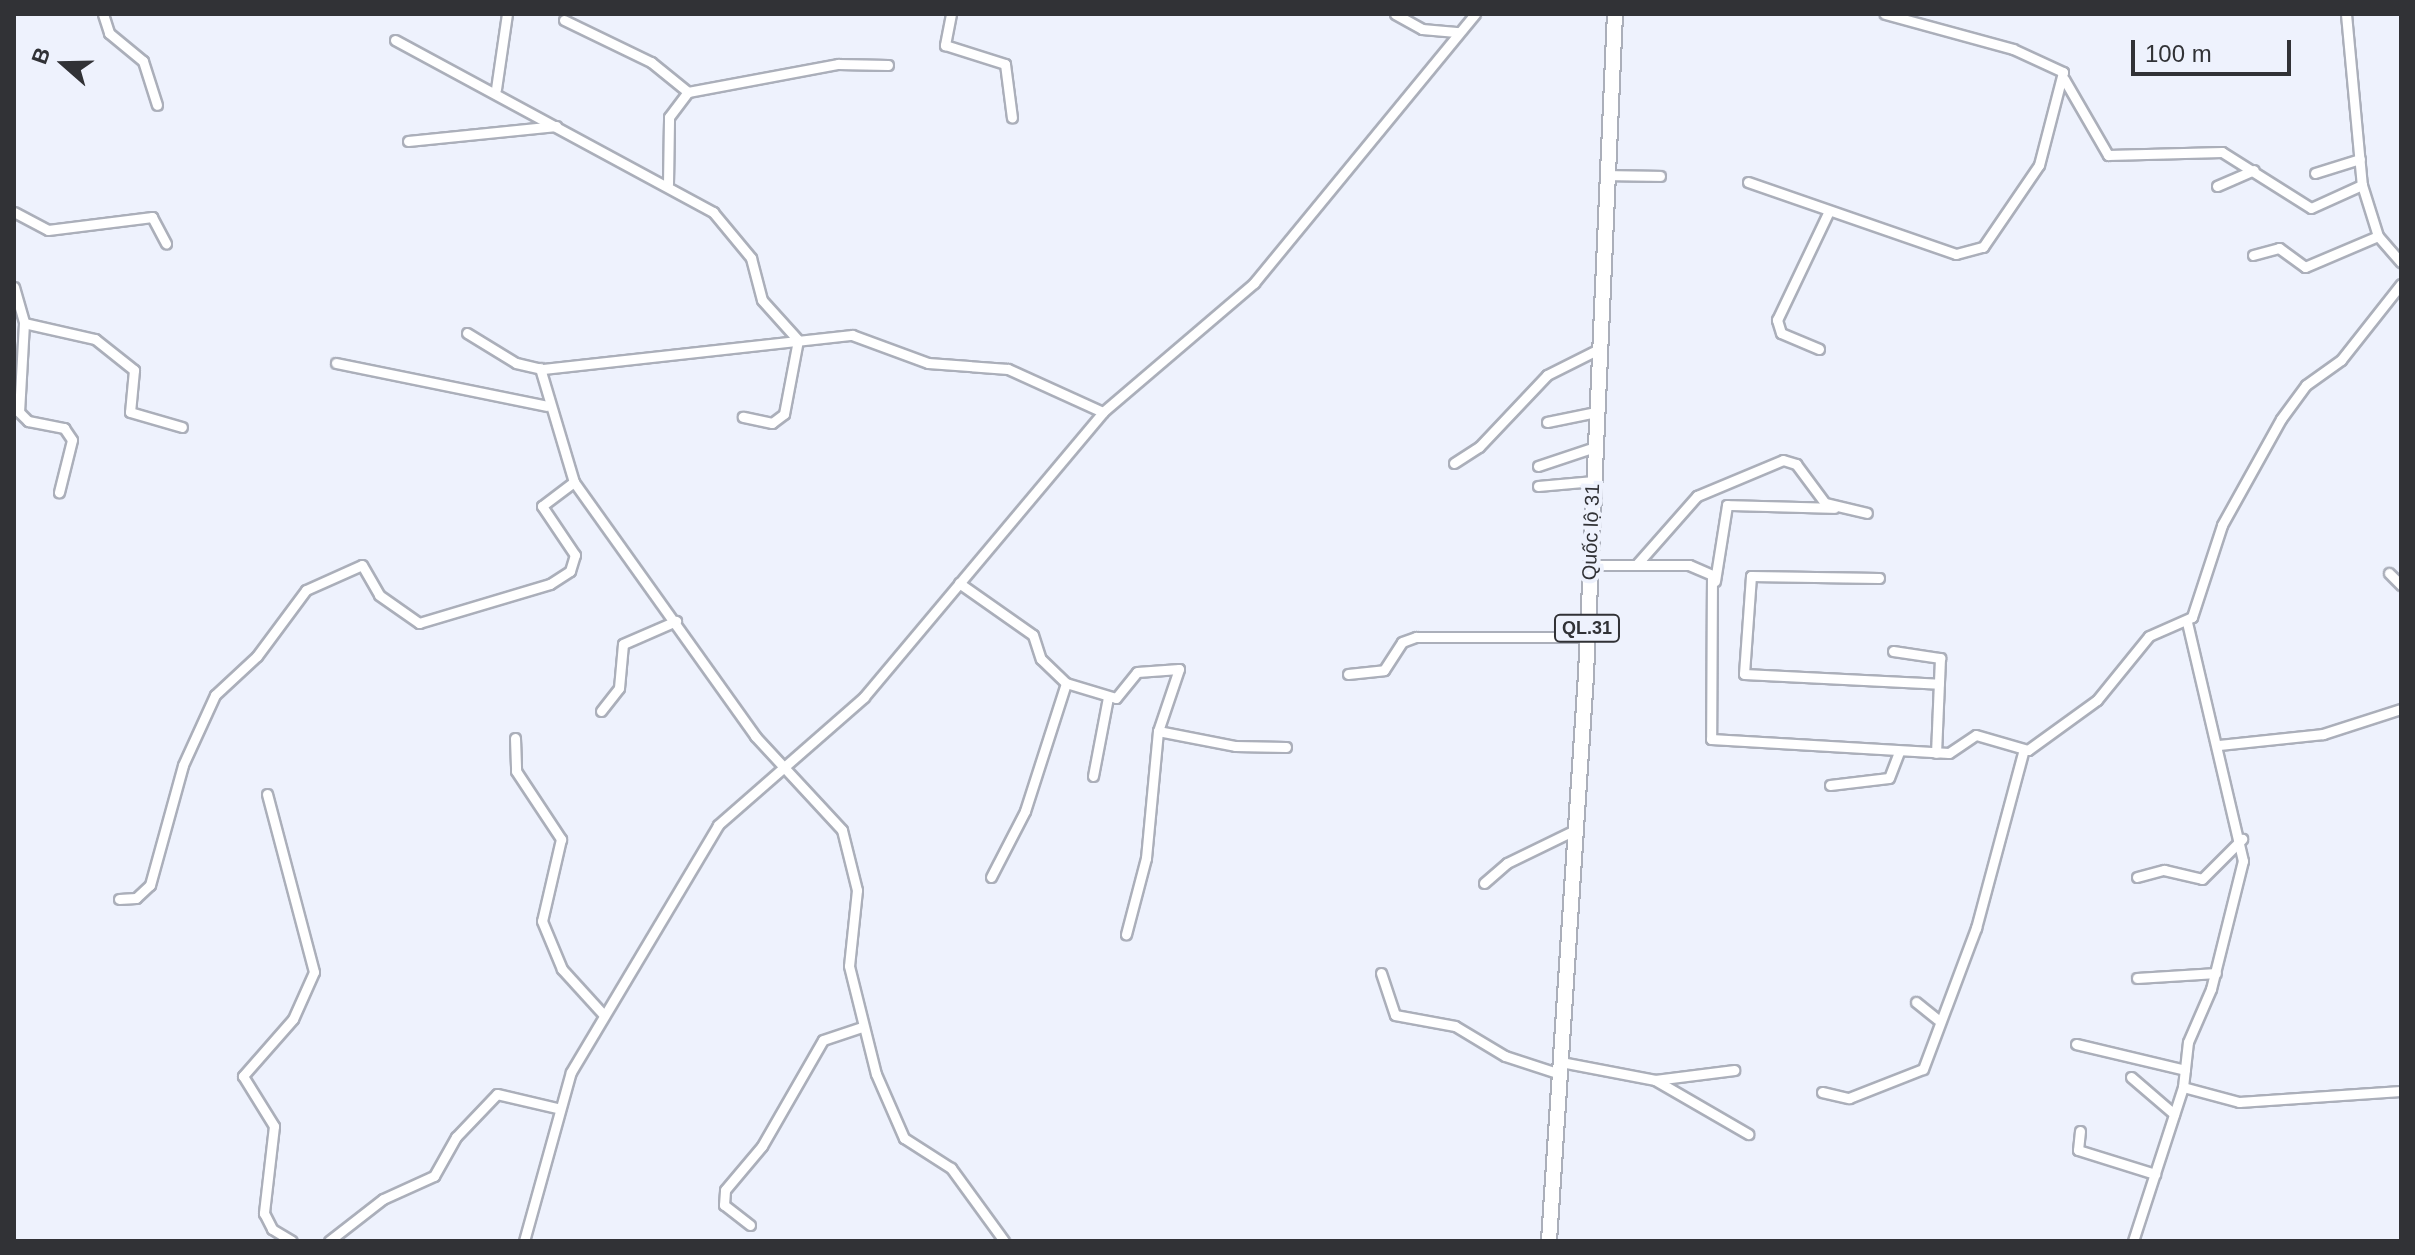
<!DOCTYPE html>
<meta charset="utf-8">
<style>
body{margin:0}
#map{position:relative;width:2415px;height:1255px;overflow:hidden;background:#eef2fd;font-family:Arial,sans-serif}
div>[style]{position:absolute}
.roads{filter:drop-shadow(2px 0 #abafba) drop-shadow(-2px 0 #abafba) drop-shadow(0 2px #abafba) drop-shadow(0 -2px #abafba)}
.minor>*{height:9px;margin:-4.5px;padding:0 4.5px;transform-origin:4.5px;border-radius:4.5px;background:#fff}
.trunk>*{height:14px;margin:-7px;padding:0 7px;transform-origin:7px;border-radius:7px;background:#fff}
span{translate:-50% -50%;white-space:nowrap;text-align:center;line-height:1.15;-webkit-text-stroke:8px #eef2fd;paint-order:stroke}
.shield-label span{padding:2px 6px;background:#eef2fd;border:2px solid;border-radius:6px;-webkit-text-stroke-width:0}
.shield-label{font-size:18px;color:#313236;font-weight:700}
.street-label{font-size:20px;color:#313236}
.frame{position:absolute;inset:0;border:16px solid #313236;pointer-events:none}
.north{position:absolute;left:24px;top:24px;width:80px;height:80px;-webkit-text-stroke:6px #eef2fd;paint-order:stroke;rotate:290deg;font-size:22px;font-weight:700;line-height:32px;text-align:center;color:#313236}
.north::after{content:'';display:block;margin:auto;width:28px;height:36px;background:#313236;clip-path:polygon(50% 0,100% 100%,50% 72%,0 100%)}
.scale{position:absolute;left:2131px;top:40px;width:160px;height:36px;box-sizing:border-box;border:4px solid #313236;border-top:0;padding-left:10px;font-size:24px;line-height:28px;white-space:nowrap;color:#313236;-webkit-text-stroke:6px #eef2fd;paint-order:stroke}
</style>
<div id="map">
<div class="roads">
<div class="minor">
<div style="left:103px;top:14px;width:20px;rotate:72deg"></div>
<div style="left:109px;top:33px;width:44px;rotate:39.5deg"></div>
<div style="left:143px;top:61px;width:46px;rotate:72.3deg"></div>
<div style="left:951px;top:14px;width:32px;rotate:101deg"></div>
<div style="left:945px;top:45px;width:63px;rotate:17.6deg"></div>
<div style="left:1005px;top:64px;width:54px;rotate:82.6deg"></div>
<div style="left:1395px;top:14px;width:31px;rotate:29deg"></div>
<div style="left:1422px;top:29px;width:37px;rotate:5deg"></div>
<div style="left:2346px;top:14px;width:172px;rotate:84.7deg"></div>
<div style="left:2362px;top:185px;width:53px;rotate:72.6deg"></div>
<div style="left:2378px;top:236px;width:35px;rotate:49deg"></div>
<div style="left:564px;top:20px;width:97px;rotate:25.8deg"></div>
<div style="left:651px;top:62px;width:48px;rotate:39deg"></div>
<div style="left:395px;top:40px;width:362px;rotate:28.4deg"></div>
<div style="left:713px;top:212px;width:60px;rotate:50.4deg"></div>
<div style="left:751px;top:258px;width:43px;rotate:75.3deg"></div>
<div style="left:762px;top:300px;width:54px;rotate:48deg"></div>
<div style="left:798px;top:340px;width:75px;rotate:100.7deg"></div>
<div style="left:784px;top:414px;width:15px;rotate:143deg"></div>
<div style="left:772px;top:423px;width:30px;rotate:-168deg"></div>
<div style="left:2064px;top:79px;width:88px;rotate:59.9deg"></div>
<div style="left:2108px;top:155px;width:114px;rotate:-1.5deg"></div>
<div style="left:2222px;top:152px;width:105px;rotate:32.2deg"></div>
<div style="left:2311px;top:208px;width:56px;rotate:-24.3deg"></div>
<div style="left:496px;top:89px;width:76px;rotate:-81.7deg"></div>
<div style="left:408px;top:141px;width:149px;rotate:-5.8deg"></div>
<div style="left:2315px;top:173px;width:47px;rotate:-17.3deg"></div>
<div style="left:1607px;top:175px;width:53px;rotate:1.1deg"></div>
<div style="left:1748px;top:182px;width:220px;rotate:19.1deg"></div>
<div style="left:1956px;top:254px;width:28px;rotate:-15deg"></div>
<div style="left:1983px;top:247px;width:99px;rotate:-55.7deg"></div>
<div style="left:2039px;top:165px;width:96px;rotate:-75.5deg"></div>
<div style="left:2063px;top:72px;width:55px;rotate:-155.3deg"></div>
<div style="left:2013px;top:49px;width:133px;rotate:-164.7deg"></div>
<div style="left:668px;top:184px;width:67px;rotate:-89.1deg"></div>
<div style="left:669px;top:117px;width:31px;rotate:-53deg"></div>
<div style="left:688px;top:92px;width:153px;rotate:-10.6deg"></div>
<div style="left:838px;top:64px;width:50px;rotate:1.1deg"></div>
<div style="left:2217px;top:186px;width:40px;rotate:-23.4deg"></div>
<div style="left:14px;top:212px;width:38px;rotate:28deg"></div>
<div style="left:48px;top:230px;width:105px;rotate:-7.1deg"></div>
<div style="left:152px;top:217px;width:30px;rotate:62deg"></div>
<div style="left:2253px;top:255px;width:27px;rotate:-15deg"></div>
<div style="left:2279px;top:248px;width:32px;rotate:36deg"></div>
<div style="left:2305px;top:267px;width:79px;rotate:-23deg"></div>
<div style="left:14px;top:287px;width:37px;rotate:74deg"></div>
<div style="left:24px;top:323px;width:89px;rotate:93.2deg"></div>
<div style="left:19px;top:412px;width:13px;rotate:45deg"></div>
<div style="left:28px;top:421px;width:37px;rotate:11deg"></div>
<div style="left:64px;top:428px;width:14px;rotate:56deg"></div>
<div style="left:72px;top:440px;width:54px;rotate:104deg"></div>
<div style="left:24px;top:323px;width:73px;rotate:12.7deg"></div>
<div style="left:95px;top:339px;width:50px;rotate:38.5deg"></div>
<div style="left:134px;top:370px;width:42px;rotate:95.4deg"></div>
<div style="left:130px;top:412px;width:54px;rotate:16.1deg"></div>
<div style="left:467px;top:333px;width:57px;rotate:31.5deg"></div>
<div style="left:516px;top:363px;width:28px;rotate:13deg"></div>
<div style="left:543px;top:369px;width:311px;rotate:-6.3deg"></div>
<div style="left:852px;top:335px;width:81px;rotate:20.2deg"></div>
<div style="left:928px;top:363px;width:80px;rotate:4.3deg"></div>
<div style="left:1008px;top:369px;width:104px;rotate:24.4deg"></div>
<div style="left:1819px;top:349px;width:41px;rotate:-157.2deg"></div>
<div style="left:1781px;top:333px;width:14px;rotate:-107deg"></div>
<div style="left:1777px;top:320px;width:121px;rotate:-64.5deg"></div>
<div style="left:336px;top:363px;width:215px;rotate:11.5deg"></div>
<div style="left:540px;top:368px;width:119px;rotate:73.4deg"></div>
<div style="left:1547px;top:422px;width:50px;rotate:-11.5deg"></div>
<div style="left:1454px;top:463px;width:30px;rotate:-33deg"></div>
<div style="left:1479px;top:447px;width:99px;rotate:-46.6deg"></div>
<div style="left:1547px;top:375px;width:58px;rotate:-26.6deg"></div>
<div style="left:1538px;top:466px;width:60px;rotate:-18.4deg"></div>
<div style="left:1538px;top:486px;width:56px;rotate:-5.1deg"></div>
<div style="left:1637px;top:564px;width:91px;rotate:-48.6deg"></div>
<div style="left:1697px;top:496px;width:93px;rotate:-22.7deg"></div>
<div style="left:1783px;top:460px;width:14px;rotate:17deg"></div>
<div style="left:1796px;top:464px;width:49px;rotate:53.4deg"></div>
<div style="left:1825px;top:503px;width:43px;rotate:13.4deg"></div>
<div style="left:1590px;top:565px;width:99px"></div>
<div style="left:1689px;top:565px;width:25px;rotate:23deg"></div>
<div style="left:1712px;top:575px;width:164px;rotate:90.3deg"></div>
<div style="left:1711px;top:739px;width:238px;rotate:3.4deg"></div>
<div style="left:1949px;top:753px;width:32px;rotate:-34deg"></div>
<div style="left:1976px;top:735px;width:54px;rotate:16.1deg"></div>
<div style="left:2028px;top:750px;width:85px;rotate:-35.9deg"></div>
<div style="left:2097px;top:700px;width:82px;rotate:-50.9deg"></div>
<div style="left:2149px;top:636px;width:47px;rotate:-23.8deg"></div>
<div style="left:2192px;top:617px;width:97px;rotate:-71.9deg"></div>
<div style="left:2222px;top:525px;width:121px;rotate:-60.9deg"></div>
<div style="left:2281px;top:419px;width:42px;rotate:-53.7deg"></div>
<div style="left:2306px;top:385px;width:43px;rotate:-35.5deg"></div>
<div style="left:2341px;top:360px;width:97px;rotate:-51.7deg"></div>
<div style="left:2389px;top:573px;width:17px;rotate:45deg"></div>
<div style="left:1879px;top:578px;width:128px;rotate:-179.1deg"></div>
<div style="left:1751px;top:576px;width:98px;rotate:94.1deg"></div>
<div style="left:1744px;top:674px;width:195px;rotate:2.9deg"></div>
<div style="left:1715px;top:581px;width:77px;rotate:-81deg"></div>
<div style="left:1727px;top:505px;width:107px;rotate:1.6deg"></div>
<div style="left:959px;top:583px;width:90px;rotate:35.1deg"></div>
<div style="left:1033px;top:635px;width:25px;rotate:72deg"></div>
<div style="left:1041px;top:659px;width:35px;rotate:44deg"></div>
<div style="left:1066px;top:683px;width:52px;rotate:16.7deg"></div>
<div style="left:1116px;top:698px;width:33px;rotate:-51deg"></div>
<div style="left:1137px;top:672px;width:42px;rotate:-4.1deg"></div>
<div style="left:1179px;top:669px;width:65px;rotate:108.7deg"></div>
<div style="left:1158px;top:731px;width:128px;rotate:95.4deg"></div>
<div style="left:1146px;top:858px;width:79px;rotate:104.7deg"></div>
<div style="left:1893px;top:651px;width:48px;rotate:8.5deg"></div>
<div style="left:1940px;top:658px;width:95px;rotate:92.4deg"></div>
<div style="left:1348px;top:674px;width:36px;rotate:-6deg"></div>
<div style="left:1384px;top:670px;width:33px;rotate:-57deg"></div>
<div style="left:1402px;top:642px;width:15px;rotate:-20deg"></div>
<div style="left:1416px;top:637px;width:171px"></div>
<div style="left:601px;top:711px;width:29px;rotate:-52deg"></div>
<div style="left:619px;top:688px;width:44px;rotate:-84.8deg"></div>
<div style="left:623px;top:644px;width:58px;rotate:-23.5deg"></div>
<div style="left:1158px;top:731px;width:78px;rotate:11deg"></div>
<div style="left:1235px;top:746px;width:51px;rotate:1.1deg"></div>
<div style="left:515px;top:738px;width:33px;rotate:88deg"></div>
<div style="left:516px;top:771px;width:82px;rotate:56.5deg"></div>
<div style="left:561px;top:839px;width:84px;rotate:103deg"></div>
<div style="left:542px;top:921px;width:52px;rotate:67.4deg"></div>
<div style="left:562px;top:969px;width:61px;rotate:47.7deg"></div>
<div style="left:2219px;top:745px;width:105px;rotate:-6deg"></div>
<div style="left:2323px;top:734px;width:82px;rotate:-17.8deg"></div>
<div style="left:1093px;top:776px;width:80px;rotate:-79.2deg"></div>
<div style="left:1830px;top:785px;width:59px;rotate:-6.8deg"></div>
<div style="left:1889px;top:778px;width:28px;rotate:-69deg"></div>
<div style="left:267px;top:794px;width:184px;rotate:75.2deg"></div>
<div style="left:314px;top:972px;width:51px;rotate:114.1deg"></div>
<div style="left:293px;top:1019px;width:76px;rotate:131.3deg"></div>
<div style="left:243px;top:1076px;width:59px;rotate:58.2deg"></div>
<div style="left:274px;top:1126px;width:88px;rotate:96.6deg"></div>
<div style="left:264px;top:1213px;width:18px;rotate:63deg"></div>
<div style="left:272px;top:1229px;width:23px;rotate:31deg"></div>
<div style="left:991px;top:877px;width:74px;rotate:-62.7deg"></div>
<div style="left:1025px;top:811px;width:134px;rotate:-72.2deg"></div>
<div style="left:2137px;top:877px;width:28px;rotate:-15deg"></div>
<div style="left:2164px;top:870px;width:39px;rotate:13deg"></div>
<div style="left:2202px;top:879px;width:57px;rotate:-45deg"></div>
<div style="left:1484px;top:883px;width:30px;rotate:-41deg"></div>
<div style="left:1507px;top:863px;width:76px;rotate:-25.9deg"></div>
<div style="left:119px;top:899px;width:17px;rotate:-3deg"></div>
<div style="left:136px;top:898px;width:19px;rotate:-43deg"></div>
<div style="left:150px;top:885px;width:124px;rotate:-74.6deg"></div>
<div style="left:183px;top:765px;width:77px;rotate:-65.4deg"></div>
<div style="left:215px;top:695px;width:57px;rotate:-42.9deg"></div>
<div style="left:257px;top:656px;width:82px;rotate:-53.4deg"></div>
<div style="left:306px;top:590px;width:61px;rotate:-24.1deg"></div>
<div style="left:362px;top:565px;width:34px;rotate:60deg"></div>
<div style="left:379px;top:595px;width:49px;rotate:35deg"></div>
<div style="left:419px;top:623px;width:137px;rotate:-16.6deg"></div>
<div style="left:550px;top:584px;width:24px;rotate:-33deg"></div>
<div style="left:570px;top:571px;width:17px;rotate:-73deg"></div>
<div style="left:575px;top:555px;width:59px;rotate:-124deg"></div>
<div style="left:542px;top:506px;width:40px;rotate:-37deg"></div>
<div style="left:574px;top:482px;width:312px;rotate:54.5deg"></div>
<div style="left:755px;top:736px;width:128px;rotate:47.2deg"></div>
<div style="left:842px;top:830px;width:62px;rotate:76deg"></div>
<div style="left:857px;top:890px;width:76px;rotate:96deg"></div>
<div style="left:849px;top:966px;width:111px;rotate:76deg"></div>
<div style="left:876px;top:1074px;width:70px;rotate:66.4deg"></div>
<div style="left:904px;top:1138px;width:56px;rotate:32.6deg"></div>
<div style="left:951px;top:1168px;width:90px;rotate:54deg"></div>
<div style="left:1381px;top:973px;width:44px;rotate:71.6deg"></div>
<div style="left:1395px;top:1015px;width:61px;rotate:10.4deg"></div>
<div style="left:1455px;top:1026px;width:58px;rotate:31deg"></div>
<div style="left:1505px;top:1056px;width:58px;rotate:18.1deg"></div>
<div style="left:2137px;top:978px;width:79px;rotate:-3.6deg"></div>
<div style="left:1916px;top:1002px;width:27px;rotate:39deg"></div>
<div style="left:2076px;top:1044px;width:112px;rotate:13.4deg"></div>
<div style="left:1561px;top:1062px;width:96px;rotate:10.8deg"></div>
<div style="left:1655px;top:1080px;width:108px;rotate:30.1deg"></div>
<div style="left:2131px;top:1077px;width:57px;rotate:40.7deg"></div>
<div style="left:1655px;top:1080px;width:80px;rotate:-7.2deg"></div>
<div style="left:2183px;top:1087px;width:58px;rotate:15deg"></div>
<div style="left:2239px;top:1102px;width:162px;rotate:-3.9deg"></div>
<div style="left:1822px;top:1092px;width:28px;rotate:13deg"></div>
<div style="left:1849px;top:1098px;width:79px;rotate:-21.4deg"></div>
<div style="left:1923px;top:1069px;width:151px;rotate:-69.4deg"></div>
<div style="left:1976px;top:928px;width:182px;rotate:-75deg"></div>
<div style="left:2080px;top:1131px;width:19px;rotate:96deg"></div>
<div style="left:2078px;top:1150px;width:81px;rotate:17.3deg"></div>
<div style="left:750px;top:1225px;width:33px;rotate:-142deg"></div>
<div style="left:724px;top:1205px;width:15px;rotate:-86deg"></div>
<div style="left:725px;top:1190px;width:57px;rotate:-49.9deg"></div>
<div style="left:762px;top:1146px;width:122px;rotate:-60.1deg"></div>
<div style="left:823px;top:1040px;width:41px;rotate:-18.4deg"></div>
<div style="left:329px;top:1241px;width:68px;rotate:-37.9deg"></div>
<div style="left:383px;top:1199px;width:56px;rotate:-24.3deg"></div>
<div style="left:434px;top:1176px;width:45px;rotate:-60.6deg"></div>
<div style="left:456px;top:1137px;width:59px;rotate:-46.4deg"></div>
<div style="left:497px;top:1094px;width:62px;rotate:13.1deg"></div>
<div style="left:524px;top:1241px;width:175px;rotate:-74.5deg"></div>
<div style="left:571px;top:1072px;width:287px;rotate:-59.2deg"></div>
<div style="left:718px;top:825px;width:194px;rotate:-41.2deg"></div>
<div style="left:864px;top:697px;width:372px;rotate:-50deg"></div>
<div style="left:1103px;top:412px;width:199px;rotate:-40.5deg"></div>
<div style="left:1254px;top:283px;width:348px;rotate:-50.6deg"></div>
<div style="left:2133px;top:1241px;width:162px;rotate:-72deg"></div>
<div style="left:2183px;top:1087px;width:45px;rotate:-83.7deg"></div>
<div style="left:2188px;top:1042px;width:58px;rotate:-66.5deg"></div>
<div style="left:2211px;top:989px;width:132px;rotate:-76deg"></div>
<div style="left:2243px;top:861px;width:244px;rotate:-103.2deg"></div>
</div>
<div class="trunk">
<div style="left:1549px;top:1241px;width:567px;rotate:-86.26deg"></div>
<div style="left:1586px;top:675px;width:662px;rotate:-87.49deg"></div>
</div>
</div>
<div class="shield-label">
<span style="left:1587px;top:628px">QL.31</span>
</div>
<div class="street-label">
<span style="left:1591px;top:532px;rotate:-88deg">Quốc lộ 31</span>
</div>
<div class="frame"></div>
<div class="north">B</div>
<div class="scale">100 m</div>
</div>
